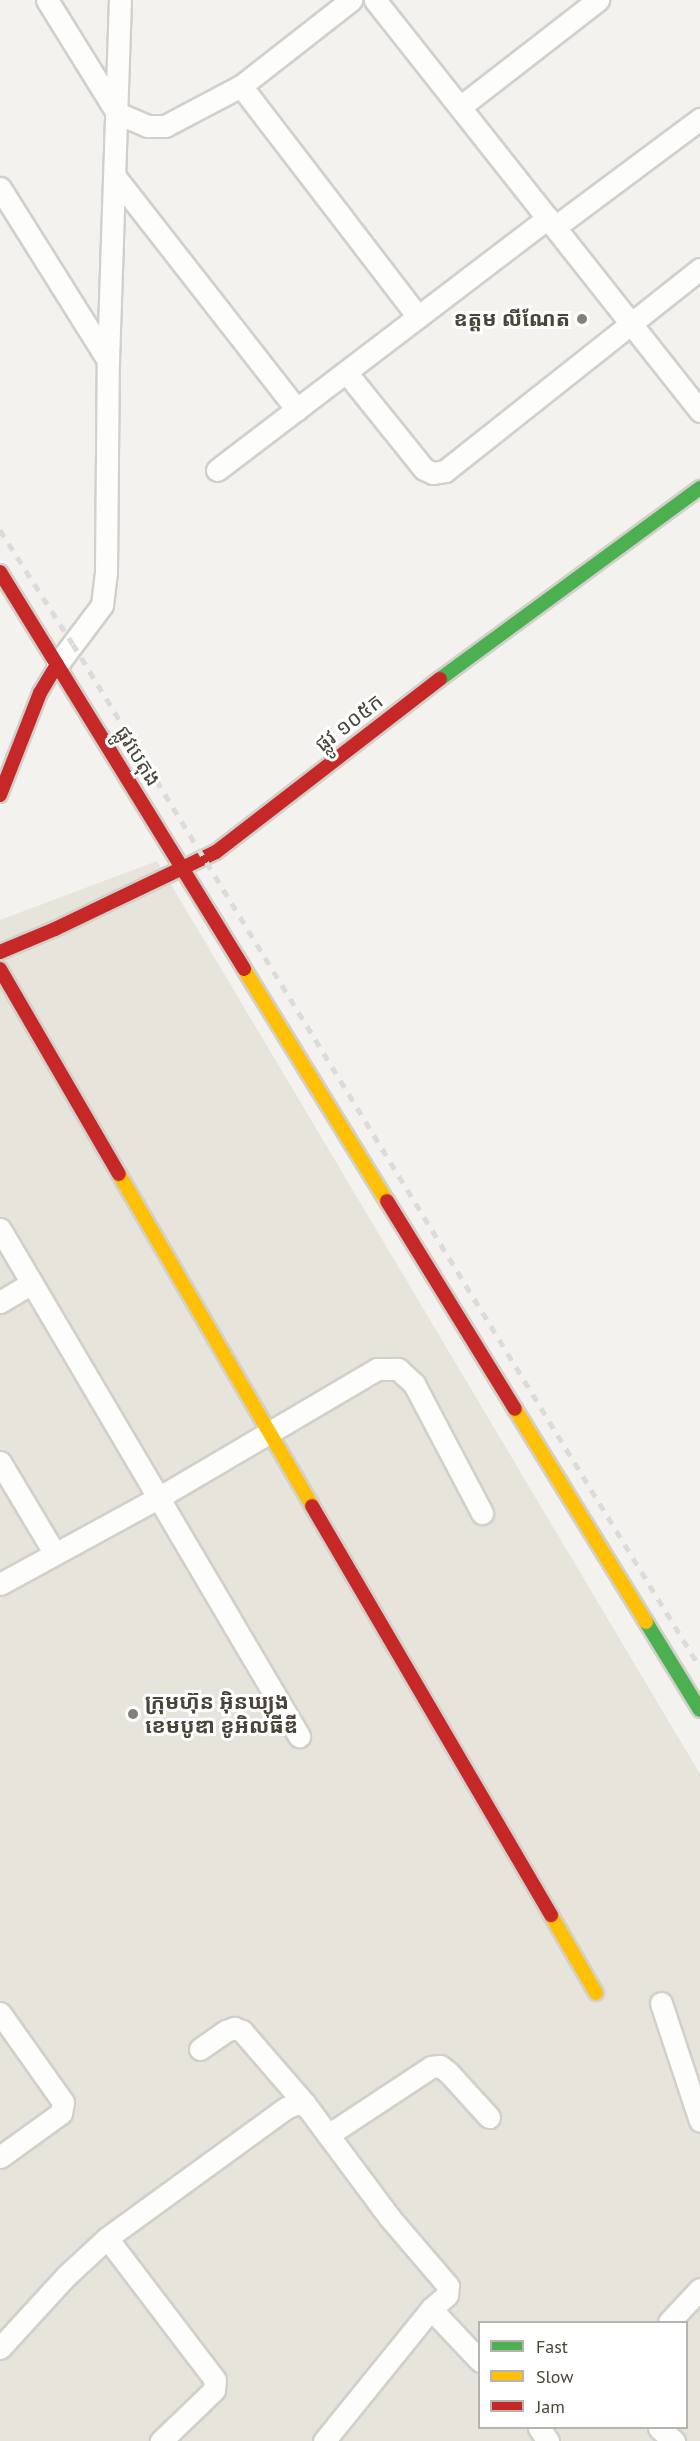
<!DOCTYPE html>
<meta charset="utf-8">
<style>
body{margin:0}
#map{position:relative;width:700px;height:2441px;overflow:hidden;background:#f4f2ee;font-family:"PT Sans","Noto Sans Khmer",sans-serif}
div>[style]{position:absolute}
.residential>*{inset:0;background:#e7e4dc}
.roads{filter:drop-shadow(2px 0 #d2d0cb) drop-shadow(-2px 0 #d2d0cb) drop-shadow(0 2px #d2d0cb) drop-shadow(0 -2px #d2d0cb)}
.street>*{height:21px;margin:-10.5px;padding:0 10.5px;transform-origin:10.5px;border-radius:10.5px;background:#fdfdfc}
.fast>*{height:14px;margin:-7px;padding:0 7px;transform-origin:7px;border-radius:7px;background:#4caf50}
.slow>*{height:14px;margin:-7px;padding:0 7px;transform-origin:7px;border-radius:7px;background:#ffc107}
.jam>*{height:14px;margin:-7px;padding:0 7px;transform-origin:7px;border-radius:7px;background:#c62828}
.rail>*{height:4.5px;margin-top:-2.25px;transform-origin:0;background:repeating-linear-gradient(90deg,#dbdbda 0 8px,transparent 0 16px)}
.dots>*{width:16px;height:16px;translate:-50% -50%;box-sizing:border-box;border:3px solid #fff;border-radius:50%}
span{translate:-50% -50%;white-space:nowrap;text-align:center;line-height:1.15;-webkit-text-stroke:6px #fff;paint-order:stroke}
.poi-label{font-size:21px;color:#4b4439;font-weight:700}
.right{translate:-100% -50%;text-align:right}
.left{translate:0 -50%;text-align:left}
.street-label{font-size:21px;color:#4b4439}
.legend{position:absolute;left:478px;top:2321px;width:210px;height:108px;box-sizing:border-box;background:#fff;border:2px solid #b7b4b0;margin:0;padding:8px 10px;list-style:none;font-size:18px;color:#4b4439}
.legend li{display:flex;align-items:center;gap:12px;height:30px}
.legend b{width:30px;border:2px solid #b7b4b0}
</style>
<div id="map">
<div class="residential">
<div style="clip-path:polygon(evenodd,157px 861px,700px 1774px,700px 2441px,0 2441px,0 920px,157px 861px,480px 2322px,686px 2322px,686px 2428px,480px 2428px,480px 2322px)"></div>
</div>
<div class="roads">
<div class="street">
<div style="left:47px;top:0;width:133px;rotate:58.2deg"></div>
<div style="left:117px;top:113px;width:33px;rotate:23deg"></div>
<div style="left:147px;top:126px;width:18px"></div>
<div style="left:165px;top:126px;width:86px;rotate:-27.8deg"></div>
<div style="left:241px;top:86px;width:140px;rotate:-38deg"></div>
<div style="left:375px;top:0;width:524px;rotate:51.66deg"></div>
<div style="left:241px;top:86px;width:291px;rotate:52.5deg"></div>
<div style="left:460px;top:107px;width:175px;rotate:-37.8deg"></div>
<div style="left:116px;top:178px;width:294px;rotate:52deg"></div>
<div style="left:0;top:188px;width:203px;rotate:57.9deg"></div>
<div style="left:555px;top:227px;width:181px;rotate:-36.7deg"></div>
<div style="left:346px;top:372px;width:124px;rotate:51.2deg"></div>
<div style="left:424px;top:469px;width:10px;rotate:24deg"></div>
<div style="left:433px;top:473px;width:12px;rotate:-9deg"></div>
<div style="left:445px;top:471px;width:325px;rotate:-38.4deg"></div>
<div style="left:217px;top:470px;width:416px;rotate:-37.3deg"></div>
<div style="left:57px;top:665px;width:75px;rotate:-53.1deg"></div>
<div style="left:102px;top:605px;width:34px;rotate:-83deg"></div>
<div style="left:106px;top:571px;width:211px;rotate:-89.5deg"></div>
<div style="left:108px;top:360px;width:360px;rotate:-88.1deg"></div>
<div style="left:0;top:1229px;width:589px;rotate:59.47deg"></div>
<div style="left:0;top:1302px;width:37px;rotate:-31deg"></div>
<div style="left:0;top:1462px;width:107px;rotate:59.1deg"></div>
<div style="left:0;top:1584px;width:180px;rotate:-28.6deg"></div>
<div style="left:158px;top:1498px;width:254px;rotate:-30.5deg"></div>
<div style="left:377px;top:1369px;width:21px"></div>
<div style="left:398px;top:1369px;width:22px;rotate:43deg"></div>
<div style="left:414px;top:1384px;width:146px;rotate:62.2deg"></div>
<div style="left:661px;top:2003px;width:124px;rotate:71.7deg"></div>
<div style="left:0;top:2013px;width:109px;rotate:54.7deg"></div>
<div style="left:63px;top:2102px;width:11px;rotate:100deg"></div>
<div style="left:61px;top:2113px;width:75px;rotate:144.2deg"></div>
<div style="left:200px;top:2049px;width:32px;rotate:-35deg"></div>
<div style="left:226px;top:2031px;width:9px;rotate:-21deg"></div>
<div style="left:234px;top:2028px;width:9px;rotate:21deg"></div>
<div style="left:242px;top:2031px;width:96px;rotate:49.2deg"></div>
<div style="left:305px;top:2104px;width:142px;rotate:53.3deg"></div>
<div style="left:390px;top:2218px;width:89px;rotate:49.5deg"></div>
<div style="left:448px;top:2286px;width:9px;rotate:96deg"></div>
<div style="left:447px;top:2295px;width:21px;rotate:139deg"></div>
<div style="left:431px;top:2309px;width:170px;rotate:129deg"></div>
<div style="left:328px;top:2135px;width:123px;rotate:-33.4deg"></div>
<div style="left:431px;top:2067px;width:9px;rotate:-6deg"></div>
<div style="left:440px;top:2066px;width:10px;rotate:37deg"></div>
<div style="left:448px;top:2072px;width:61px;rotate:47.7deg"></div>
<div style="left:107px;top:2238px;width:178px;rotate:52.7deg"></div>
<div style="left:215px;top:2380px;width:10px;rotate:96deg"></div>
<div style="left:214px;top:2390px;width:74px;rotate:136.1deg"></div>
<div style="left:431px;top:2309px;width:71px;rotate:46.7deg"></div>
<div style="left:669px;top:2322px;width:45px;rotate:-46.8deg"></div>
<div style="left:0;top:2348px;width:98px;rotate:-47.5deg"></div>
<div style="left:66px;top:2276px;width:56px;rotate:-42.8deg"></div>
<div style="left:107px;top:2238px;width:221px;rotate:-36deg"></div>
<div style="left:286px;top:2108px;width:10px;rotate:-24deg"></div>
<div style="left:295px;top:2104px;width:10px"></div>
<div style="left:539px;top:2428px;width:16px;rotate:55deg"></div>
<div style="left:659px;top:2428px;width:20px;rotate:41deg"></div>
</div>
<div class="fast">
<div style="left:440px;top:679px;width:323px;rotate:-36.3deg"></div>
<div style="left:646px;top:1622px;width:103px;rotate:58.5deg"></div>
</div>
<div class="slow">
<div style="left:244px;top:969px;width:273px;rotate:58.4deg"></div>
<div style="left:119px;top:1174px;width:384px;rotate:59.8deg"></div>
<div style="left:515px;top:1409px;width:250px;rotate:58.4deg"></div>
<div style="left:551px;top:1915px;width:90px;rotate:60deg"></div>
</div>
<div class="jam">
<div style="left:0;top:572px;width:466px;rotate:58.4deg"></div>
<div style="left:0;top:795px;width:110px;rotate:-68.6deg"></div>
<div style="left:40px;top:693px;width:33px;rotate:-59deg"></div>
<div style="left:0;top:952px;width:60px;rotate:-22.7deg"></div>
<div style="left:55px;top:929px;width:178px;rotate:-25.6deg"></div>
<div style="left:216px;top:852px;width:283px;rotate:-37.7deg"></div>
<div style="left:0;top:969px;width:237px;rotate:59.9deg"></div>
<div style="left:387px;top:1201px;width:244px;rotate:58.4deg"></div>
<div style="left:312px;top:1506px;width:474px;rotate:59.7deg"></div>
</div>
</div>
<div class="rail">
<div style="left:0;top:530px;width:135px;rotate:57.4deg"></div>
<div style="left:73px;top:644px;width:1200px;rotate:58.5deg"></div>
</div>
<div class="dots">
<div style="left:582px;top:319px;background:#868178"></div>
<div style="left:133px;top:1714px;background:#868178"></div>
</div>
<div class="poi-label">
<span class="right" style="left:570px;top:319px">ឧត្តម លីណែត</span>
<span class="left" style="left:145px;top:1714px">ក្រុមហ៊ុន អ៊ិនឃ្យុង<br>ខេមបូឌា ខូអិលធីឌី</span>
</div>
<div class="street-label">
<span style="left:349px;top:723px;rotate:-38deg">ផ្លូវ ១០៥ក</span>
<span style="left:138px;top:756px;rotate:58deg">ផ្លូវបេតុង</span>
</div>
<ul class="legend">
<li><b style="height:8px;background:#4caf50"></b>Fast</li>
<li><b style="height:8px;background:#ffc107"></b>Slow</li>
<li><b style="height:8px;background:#c62828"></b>Jam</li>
</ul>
</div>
